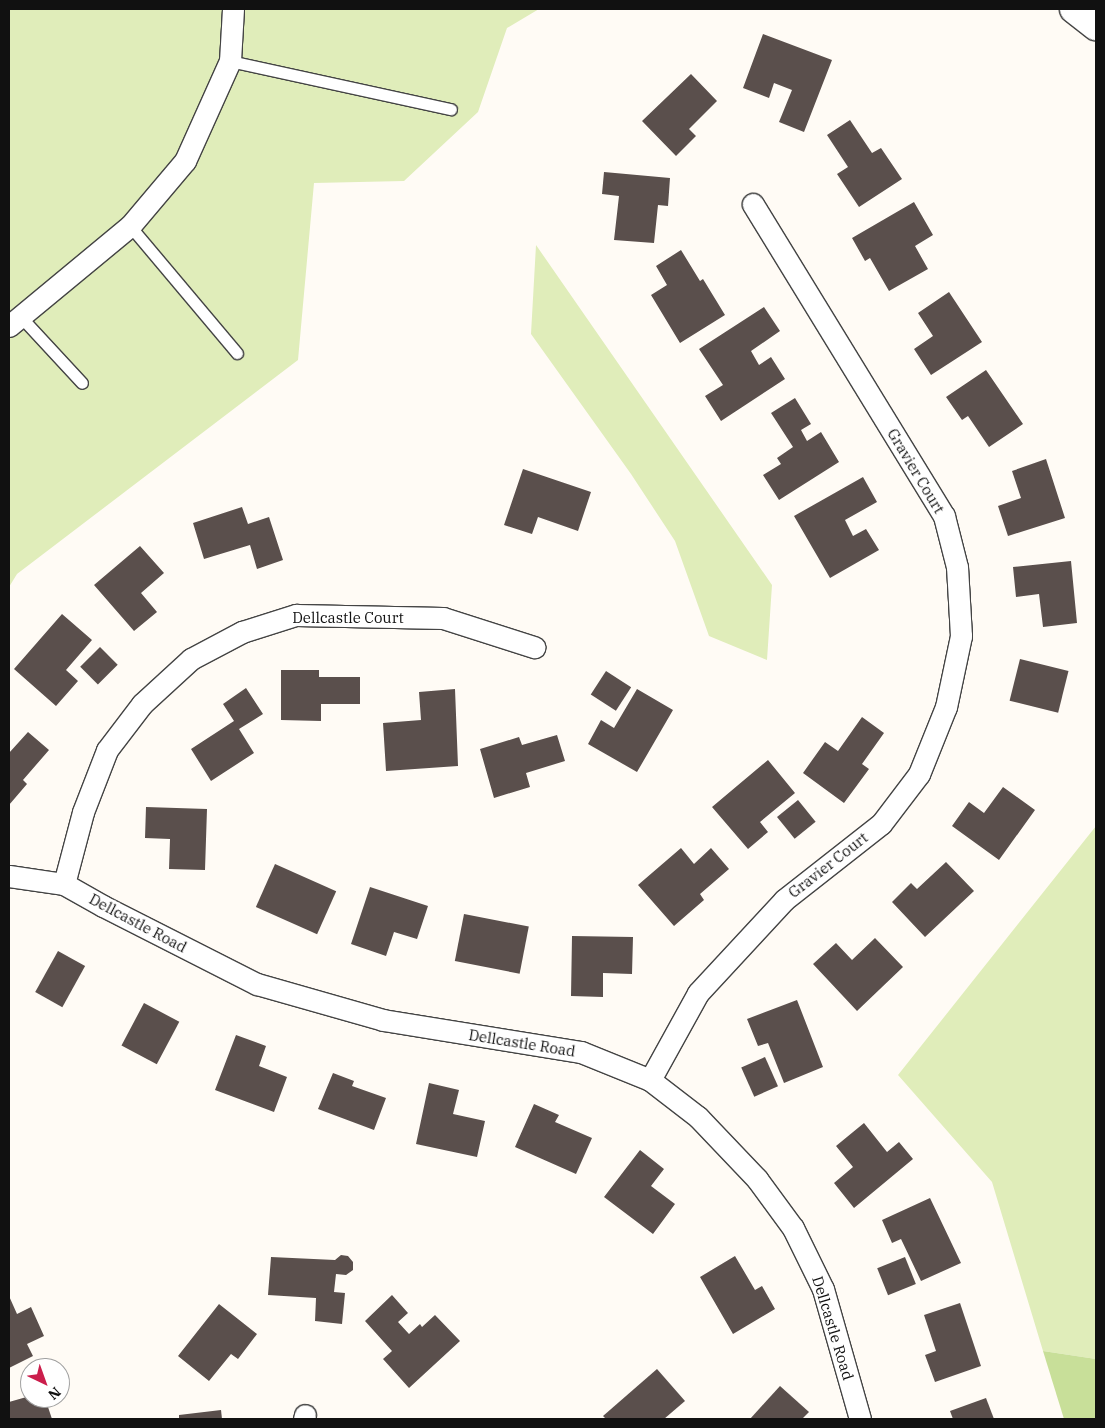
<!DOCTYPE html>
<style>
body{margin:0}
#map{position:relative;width:1105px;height:1428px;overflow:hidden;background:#fffbf5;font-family:"IBM Plex Serif",serif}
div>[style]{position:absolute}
.green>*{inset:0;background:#e0edba}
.forest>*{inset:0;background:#c8df99}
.building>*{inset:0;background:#5a4f4c;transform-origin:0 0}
.roads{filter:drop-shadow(1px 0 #444) drop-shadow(-1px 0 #444) drop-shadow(0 1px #444) drop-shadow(0 -1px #444)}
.service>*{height:11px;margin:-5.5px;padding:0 5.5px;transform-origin:5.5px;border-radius:5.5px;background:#fff}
.minor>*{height:21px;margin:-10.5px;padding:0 10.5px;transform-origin:10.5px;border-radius:10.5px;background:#fff}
.tertiary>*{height:28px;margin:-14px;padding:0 14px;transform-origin:14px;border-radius:14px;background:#fff}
span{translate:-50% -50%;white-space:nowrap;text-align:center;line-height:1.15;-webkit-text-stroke:5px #fff;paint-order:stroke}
.street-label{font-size:15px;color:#111}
.frame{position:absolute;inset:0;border:10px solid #111;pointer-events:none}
.north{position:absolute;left:20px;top:1358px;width:50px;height:50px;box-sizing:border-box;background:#fff;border:1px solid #a0a0a0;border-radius:50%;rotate:138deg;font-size:14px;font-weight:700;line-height:20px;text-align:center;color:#111}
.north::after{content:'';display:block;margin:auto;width:18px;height:22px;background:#cb1e4c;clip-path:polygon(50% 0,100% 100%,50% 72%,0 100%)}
</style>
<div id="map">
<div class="green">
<div style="clip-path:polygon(9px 9px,539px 9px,507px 28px,478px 112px,404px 181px,314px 183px,298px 360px,17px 574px,9px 587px)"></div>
<div style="clip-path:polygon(536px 245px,772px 585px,767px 660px,709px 636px,675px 541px,631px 474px,531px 334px)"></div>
<div style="clip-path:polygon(1096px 826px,1096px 1359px,1043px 1351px,992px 1182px,898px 1075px)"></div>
</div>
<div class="forest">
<div style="clip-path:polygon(1043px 1351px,1096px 1359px,1096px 1419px,1064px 1419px)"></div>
</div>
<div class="building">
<div style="clip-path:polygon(763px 34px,832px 60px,804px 132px,779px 122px,792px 90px,774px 83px,769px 98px,743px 88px)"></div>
<div style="clip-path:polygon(691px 74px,717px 101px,689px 129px,696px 136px,676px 156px,642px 121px)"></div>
<div style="clip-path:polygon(850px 120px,872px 153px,881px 148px,902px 179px,859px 207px,837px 174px,848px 167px,827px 135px)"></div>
<div style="clip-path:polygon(604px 172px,670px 178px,668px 206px,658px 205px,654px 243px,614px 240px,619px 196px,602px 194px)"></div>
<div style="clip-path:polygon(914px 202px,933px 235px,915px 246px,928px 269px,889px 291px,870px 258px,865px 261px,852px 238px)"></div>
<div style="clip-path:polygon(681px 250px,700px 281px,703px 279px,725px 315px,680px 343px,651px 295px,667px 285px,656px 266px)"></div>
<div style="clip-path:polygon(949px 292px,982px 342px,931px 375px,914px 349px,933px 336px,918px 313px)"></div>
<div style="clip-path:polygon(764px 307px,780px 331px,751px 351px,759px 365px,771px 357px,785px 379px,721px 421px,705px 396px,723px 385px,699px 349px)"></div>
<div style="clip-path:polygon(986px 370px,1023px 424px,989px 447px,968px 416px,962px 420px,946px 397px)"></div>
<div style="clip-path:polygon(795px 398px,811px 424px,801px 430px,807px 441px,821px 432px,839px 462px,779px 500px,763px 475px,781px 464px,777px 458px,793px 447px,771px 413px)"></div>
<div style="clip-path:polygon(1046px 459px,1065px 518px,1008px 536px,998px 506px,1021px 498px,1012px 471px)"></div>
<div style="clip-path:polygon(523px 469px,591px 492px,578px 531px,538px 517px,532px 534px,504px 525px)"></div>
<div style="clip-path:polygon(863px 477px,877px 502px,845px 520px,853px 536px,866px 529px,879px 550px,830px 578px,794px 516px)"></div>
<div style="clip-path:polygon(242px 507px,248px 524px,269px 517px,283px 560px,257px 569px,250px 545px,204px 559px,193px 523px)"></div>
<div style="clip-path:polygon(140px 546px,164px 573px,141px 593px,157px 612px,134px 631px,94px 585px)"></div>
<div style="clip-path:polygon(1071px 561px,1077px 623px,1043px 627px,1039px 594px,1016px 597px,1013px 567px)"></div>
<div style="clip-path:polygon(62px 614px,92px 640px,66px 670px,78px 681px,56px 706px,14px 669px)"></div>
<div style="left:100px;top:647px;width:25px;height:28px;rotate:45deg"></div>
<div style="left:1020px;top:659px;width:50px;height:43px;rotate:14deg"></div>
<div style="clip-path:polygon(281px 670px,319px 670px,319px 677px,360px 677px,360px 704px,321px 704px,321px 721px,281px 720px)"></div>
<div style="left:606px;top:671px;width:30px;height:28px;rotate:33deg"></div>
<div style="clip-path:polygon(246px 688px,263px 714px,239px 729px,254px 753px,211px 781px,191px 749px,234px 721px,223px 704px)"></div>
<div style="clip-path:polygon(455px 689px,458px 766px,386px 771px,383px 723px,421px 720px,419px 692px)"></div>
<div style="clip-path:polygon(637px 689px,673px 710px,637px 772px,588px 744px,601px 720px,614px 728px)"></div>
<div style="clip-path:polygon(862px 717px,884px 733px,862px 764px,869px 769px,844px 803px,803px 773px,825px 742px,838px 751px)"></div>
<div style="clip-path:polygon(28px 732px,49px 750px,23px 780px,27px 784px,9px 805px,9px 753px)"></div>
<div style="clip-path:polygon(557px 735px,565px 761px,526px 773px,530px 787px,494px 798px,480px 749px,519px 737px,522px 745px)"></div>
<div style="clip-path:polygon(768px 760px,795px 793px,760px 822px,768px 832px,748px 849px,712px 807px)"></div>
<div style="clip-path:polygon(1003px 787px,1035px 810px,999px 860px,952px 826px,969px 802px,984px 813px)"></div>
<div style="left:798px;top:800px;width:28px;height:27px;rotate:51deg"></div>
<div style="clip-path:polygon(146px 807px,207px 809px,205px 870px,169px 869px,170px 839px,145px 838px)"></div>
<div style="clip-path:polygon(681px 848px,694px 864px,711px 848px,729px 869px,700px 894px,704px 900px,674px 926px,638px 885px)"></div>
<div style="clip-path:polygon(946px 862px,974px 891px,925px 937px,892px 902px,911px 883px,917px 889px)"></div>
<div style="left:275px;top:864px;width:67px;height:47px;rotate:24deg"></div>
<div style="clip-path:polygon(370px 887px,428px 906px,417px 939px,394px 932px,386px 956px,351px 944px)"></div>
<div style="left:464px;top:914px;width:66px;height:48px;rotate:11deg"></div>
<div style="clip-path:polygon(572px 936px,633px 937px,632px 974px,603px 973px,603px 997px,571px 996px)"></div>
<div style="clip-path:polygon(875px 938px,903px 967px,857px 1011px,813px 964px,836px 943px,852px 960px)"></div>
<div style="left:58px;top:951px;width:31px;height:47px;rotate:29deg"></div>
<div style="clip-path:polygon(797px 1000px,823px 1067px,784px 1083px,768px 1043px,758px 1046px,747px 1019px)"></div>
<div style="left:144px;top:1003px;width:40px;height:48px;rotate:28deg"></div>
<div style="clip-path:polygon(236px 1035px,266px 1046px,259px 1066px,287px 1077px,274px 1112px,215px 1090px)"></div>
<div style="left:765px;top:1057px;width:32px;height:26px;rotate:66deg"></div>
<div style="clip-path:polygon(333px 1073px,354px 1081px,352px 1086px,386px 1098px,374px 1130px,318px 1109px)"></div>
<div style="clip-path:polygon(429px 1083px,459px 1090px,453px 1114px,485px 1121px,477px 1157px,416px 1144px)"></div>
<div style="clip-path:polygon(534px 1104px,559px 1115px,555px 1122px,592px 1138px,576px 1174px,515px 1147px)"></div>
<div style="clip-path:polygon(864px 1123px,887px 1152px,899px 1142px,913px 1159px,854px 1208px,834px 1183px,853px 1167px,836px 1146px)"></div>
<div style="clip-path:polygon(640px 1150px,664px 1169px,651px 1186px,675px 1204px,653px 1234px,604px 1197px)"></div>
<div style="clip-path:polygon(930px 1198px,961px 1263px,921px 1281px,901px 1239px,892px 1243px,882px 1220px)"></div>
<div style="clip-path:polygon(341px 1255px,348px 1256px,353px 1262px,353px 1270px,346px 1275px,336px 1274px,334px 1292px,345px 1293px,342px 1324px,315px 1321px,316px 1298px,268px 1295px,271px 1257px,335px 1260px)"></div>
<div style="clip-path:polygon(735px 1256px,755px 1290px,762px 1286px,775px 1309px,733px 1334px,700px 1277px)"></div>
<div style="left:905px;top:1257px;width:29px;height:30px;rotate:68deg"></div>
<div style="clip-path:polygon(392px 1295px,408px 1313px,398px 1322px,409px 1334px,420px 1324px,422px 1327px,435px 1315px,460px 1341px,409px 1388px,383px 1359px,392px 1351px,365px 1321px)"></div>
<div style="clip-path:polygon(9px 1296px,17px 1314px,31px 1307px,44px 1336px,27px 1344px,33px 1356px,9px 1368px)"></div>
<div style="clip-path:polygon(960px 1303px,981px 1366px,935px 1382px,925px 1355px,936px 1351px,924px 1315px)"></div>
<div style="clip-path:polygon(219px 1304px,257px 1334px,238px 1359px,231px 1354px,209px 1381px,178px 1356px)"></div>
<div style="clip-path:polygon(657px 1369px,685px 1401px,664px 1419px,606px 1419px,603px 1416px)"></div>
<div style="clip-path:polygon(780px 1386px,809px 1412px,802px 1419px,750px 1419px)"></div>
<div style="clip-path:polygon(30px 1396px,30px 1398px,45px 1398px,52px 1419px,9px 1419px,9px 1402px)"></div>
<div style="clip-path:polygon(986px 1398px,994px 1419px,953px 1419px,950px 1411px)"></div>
<div style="clip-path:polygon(221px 1410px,222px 1419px,179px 1419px,179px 1415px)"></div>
</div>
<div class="roads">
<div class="service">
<div style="left:230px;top:61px;width:226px;rotate:12.3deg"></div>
<div style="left:130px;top:226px;width:166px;rotate:49.9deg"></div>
<div style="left:20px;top:316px;width:91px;rotate:47.2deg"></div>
</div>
<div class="minor">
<div style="left:9px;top:326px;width:157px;rotate:-39.6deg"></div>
<div style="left:130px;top:226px;width:85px;rotate:-49.8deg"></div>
<div style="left:185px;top:161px;width:110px;rotate:-65.8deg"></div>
<div style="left:230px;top:61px;width:52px;rotate:-86.7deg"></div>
<div style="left:9px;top:876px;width:56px;rotate:8.3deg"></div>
<div style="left:64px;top:884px;width:45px;rotate:29.4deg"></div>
<div style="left:103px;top:906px;width:173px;rotate:26.9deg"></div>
<div style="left:257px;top:984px;width:131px;rotate:15.9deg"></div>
<div style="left:383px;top:1020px;width:201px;rotate:9.2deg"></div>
<div style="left:581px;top:1052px;width:74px;rotate:22.1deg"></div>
<div style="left:650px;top:1080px;width:61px;rotate:37.6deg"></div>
<div style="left:698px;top:1117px;width:86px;rotate:46.4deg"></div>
<div style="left:757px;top:1179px;width:61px;rotate:53.7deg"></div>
<div style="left:793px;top:1228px;width:68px;rotate:63.8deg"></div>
<div style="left:823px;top:1289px;width:135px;rotate:74.1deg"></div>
<div style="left:64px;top:884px;width:74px;rotate:-75.2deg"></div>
<div style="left:83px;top:812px;width:66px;rotate:-68.8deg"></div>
<div style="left:107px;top:750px;width:58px;rotate:-52.7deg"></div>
<div style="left:142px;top:704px;width:67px;rotate:-42.6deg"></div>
<div style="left:191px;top:659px;width:58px;rotate:-27.9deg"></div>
<div style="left:242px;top:632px;width:57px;rotate:-17.5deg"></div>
<div style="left:296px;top:615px;width:147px;rotate:1.2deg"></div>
<div style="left:443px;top:618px;width:96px;rotate:17.7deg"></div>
<div style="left:650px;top:1080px;width:99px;rotate:-61.1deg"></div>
<div style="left:698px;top:993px;width:127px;rotate:-47.2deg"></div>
<div style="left:784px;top:900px;width:123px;rotate:-38.1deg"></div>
<div style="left:881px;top:824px;width:63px;rotate:-52.8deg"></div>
<div style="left:919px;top:774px;width:72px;rotate:-68.1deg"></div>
<div style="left:946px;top:707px;width:73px;rotate:-78.1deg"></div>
<div style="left:961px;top:636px;width:69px;rotate:-93.3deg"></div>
<div style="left:957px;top:567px;width:53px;rotate:-104.3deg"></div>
<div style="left:944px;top:516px;width:366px;rotate:-121.5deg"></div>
<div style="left:304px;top:1419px;width:4px;rotate:-76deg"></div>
</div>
<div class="tertiary">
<div style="left:1074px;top:9px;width:28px;rotate:38deg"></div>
</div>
</div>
<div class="street-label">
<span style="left:916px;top:471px;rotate:59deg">Gravier Court</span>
<span style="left:348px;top:618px">Dellcastle Court</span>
<span style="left:828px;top:865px;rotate:-38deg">Gravier Court</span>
<span style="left:138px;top:923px;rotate:28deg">Dellcastle Road</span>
<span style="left:522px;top:1043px;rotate:9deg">Dellcastle Road</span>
<span style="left:833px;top:1328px;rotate:73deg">Dellcastle Road</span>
</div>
<div class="frame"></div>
<div class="north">N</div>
</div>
